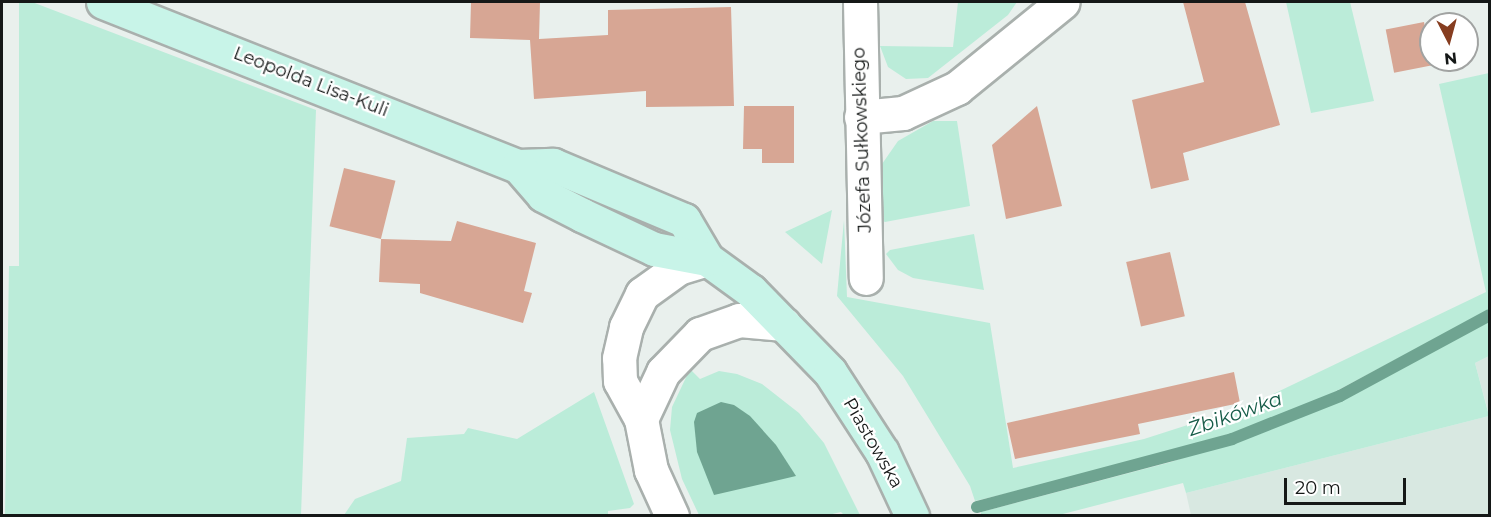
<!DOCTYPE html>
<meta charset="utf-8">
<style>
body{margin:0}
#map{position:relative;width:1491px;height:517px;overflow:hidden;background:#e9f0ed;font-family:Montserrat,sans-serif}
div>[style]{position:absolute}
.built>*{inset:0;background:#d8e8e1}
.green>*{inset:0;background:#bbecd9}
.water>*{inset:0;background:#6fa491}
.stream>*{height:12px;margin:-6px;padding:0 6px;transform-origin:6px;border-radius:6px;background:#6fa491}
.building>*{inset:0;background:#d7a694;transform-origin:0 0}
.roads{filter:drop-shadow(2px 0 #a9b0ad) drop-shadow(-2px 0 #a9b0ad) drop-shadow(0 2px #a9b0ad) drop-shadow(0 -2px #a9b0ad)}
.street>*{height:33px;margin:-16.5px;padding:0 16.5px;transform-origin:16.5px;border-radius:16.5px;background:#fff}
.secondary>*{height:33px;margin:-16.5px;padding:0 16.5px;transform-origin:16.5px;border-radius:16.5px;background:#c8f4e8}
span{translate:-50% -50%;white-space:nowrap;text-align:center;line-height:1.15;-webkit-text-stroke:4.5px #fff;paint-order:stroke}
.street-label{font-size:18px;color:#151817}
.water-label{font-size:20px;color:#165c48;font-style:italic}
.frame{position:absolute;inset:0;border:3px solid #151817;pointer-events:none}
.north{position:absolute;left:1419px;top:12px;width:60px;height:60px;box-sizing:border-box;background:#fff;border:2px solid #a1a3a2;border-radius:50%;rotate:174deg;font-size:16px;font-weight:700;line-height:24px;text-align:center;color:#151817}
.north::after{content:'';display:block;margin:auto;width:21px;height:27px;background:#863d20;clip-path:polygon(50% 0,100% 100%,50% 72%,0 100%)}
.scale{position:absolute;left:1284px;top:478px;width:122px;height:27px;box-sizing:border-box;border:3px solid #151817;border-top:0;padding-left:8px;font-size:18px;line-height:21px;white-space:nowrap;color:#151817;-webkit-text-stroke:4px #fff;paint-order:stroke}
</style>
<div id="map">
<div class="built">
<div style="clip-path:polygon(1489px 356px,1489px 415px,1475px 363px)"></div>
<div style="clip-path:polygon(1489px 416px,1489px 515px,1191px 515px,1186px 493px)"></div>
</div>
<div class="green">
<div style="clip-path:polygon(19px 2px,32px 2px,316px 110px,301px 515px,5px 515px,9px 266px,19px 266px)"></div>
<div style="clip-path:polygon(958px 2px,1017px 2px,1008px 15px,928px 78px,906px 79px,888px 67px,880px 46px,953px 47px)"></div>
<div style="clip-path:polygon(1286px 2px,1350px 2px,1374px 101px,1311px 113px)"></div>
<div style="clip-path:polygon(1489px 73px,1489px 310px,1327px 396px,1255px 426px,1130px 464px,975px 501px,970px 486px,903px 376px,837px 296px,844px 220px,847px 297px,990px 323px,1013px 468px,1144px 439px,1250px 405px,1486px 292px,1439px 84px)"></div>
<div style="clip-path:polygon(933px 121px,957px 121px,970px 206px,885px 222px,879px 219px,882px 164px,898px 141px)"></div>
<div style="clip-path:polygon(832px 210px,822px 264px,785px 232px)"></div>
<div style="clip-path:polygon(974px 234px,984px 290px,913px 278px,898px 270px,886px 254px,890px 250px)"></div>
<div style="clip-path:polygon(1489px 321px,1489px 356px,1475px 363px,1489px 416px,1186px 493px,1183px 483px,1059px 515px,981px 515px,981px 512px,1171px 462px,1300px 417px,1363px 389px)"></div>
<div style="clip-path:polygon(690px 369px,700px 379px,719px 371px,737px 374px,762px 384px,799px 413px,824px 443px,860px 515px,844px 515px,841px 512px,824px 516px,699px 515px,682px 479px,670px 430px,672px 407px)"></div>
<div style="clip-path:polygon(594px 392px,634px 504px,630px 508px,608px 511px,608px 516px,344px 515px,355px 499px,401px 481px,407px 438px,464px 434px,468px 428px,517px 439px)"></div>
</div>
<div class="water">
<div style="clip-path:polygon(721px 402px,734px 405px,750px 416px,776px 445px,796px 476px,714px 495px,697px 452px,694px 422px,697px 413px)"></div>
</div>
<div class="stream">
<div style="left:977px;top:507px;width:264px;rotate:-14.9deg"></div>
<div style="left:1232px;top:439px;width:116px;rotate:-21.7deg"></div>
<div style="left:1340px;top:396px;width:170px;rotate:-28.4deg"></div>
</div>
<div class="building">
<div style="clip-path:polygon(471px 2px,540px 2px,539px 39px,608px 35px,608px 10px,731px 7px,734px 106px,646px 107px,646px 91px,534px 99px,530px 40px,470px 38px)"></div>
<div style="clip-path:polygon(1183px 2px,1245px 2px,1280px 125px,1183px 153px,1189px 180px,1151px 189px,1132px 100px,1204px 82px)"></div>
<div style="left:1424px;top:22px;width:44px;height:39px;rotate:79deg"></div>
<div style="clip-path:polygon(744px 106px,794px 106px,794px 163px,762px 163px,762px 149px,743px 149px)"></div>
<div style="clip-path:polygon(1037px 106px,1062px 206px,1006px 219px,992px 145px)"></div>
<div style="left:344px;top:168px;width:53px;height:60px;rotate:14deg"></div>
<div style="clip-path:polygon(457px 221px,536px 243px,524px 291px,532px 293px,523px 323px,420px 293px,420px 284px,379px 282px,381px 239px,451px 241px)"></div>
<div style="left:1170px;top:252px;width:66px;height:45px;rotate:77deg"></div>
<div style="clip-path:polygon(1234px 372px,1240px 403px,1138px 424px,1140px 434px,1015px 459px,1007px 423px)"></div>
</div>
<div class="roads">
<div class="street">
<div style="left:860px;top:2px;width:276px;rotate:88.8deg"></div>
<div style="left:861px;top:117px;width:42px;rotate:-5.4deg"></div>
<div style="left:903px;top:113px;width:60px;rotate:-24.8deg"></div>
<div style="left:957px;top:88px;width:136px;rotate:-39.1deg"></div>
<div style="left:641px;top:419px;width:52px;rotate:-64.9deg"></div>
<div style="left:663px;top:372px;width:53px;rotate:-45.8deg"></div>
<div style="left:700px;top:334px;width:41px;rotate:-19.7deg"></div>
<div style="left:739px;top:320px;width:45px;rotate:5.1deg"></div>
<div style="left:672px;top:516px;width:51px;rotate:-114.5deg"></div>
<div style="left:651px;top:470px;width:52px;rotate:-101.1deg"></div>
<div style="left:641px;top:419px;width:43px;rotate:-118.9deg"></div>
<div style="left:620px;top:381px;width:23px;rotate:-92deg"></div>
<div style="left:619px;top:358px;width:32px;rotate:-77deg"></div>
<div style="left:626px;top:327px;width:37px;rotate:-64deg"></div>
<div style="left:642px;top:294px;width:44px;rotate:-35.8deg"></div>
<div style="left:678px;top:268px;width:30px;rotate:-17deg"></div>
</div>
<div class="secondary">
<div style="left:103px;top:2px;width:446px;rotate:21.6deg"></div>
<div style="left:518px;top:166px;width:35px;rotate:-2deg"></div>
<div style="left:553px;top:165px;width:142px;rotate:22.8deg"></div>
<div style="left:684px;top:220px;width:45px;rotate:59.5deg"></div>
<div style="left:707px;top:259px;width:54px;rotate:36deg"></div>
<div style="left:751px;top:291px;width:113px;rotate:45.7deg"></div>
<div style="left:830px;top:372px;width:95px;rotate:57deg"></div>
<div style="left:882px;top:452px;width:71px;rotate:64.9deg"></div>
<div style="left:518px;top:166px;width:38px;rotate:49deg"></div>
<div style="left:543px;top:195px;width:44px;rotate:27.1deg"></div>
<div style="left:582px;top:215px;width:80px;rotate:25.3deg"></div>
<div style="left:654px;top:249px;width:54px;rotate:10.7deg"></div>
</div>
</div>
<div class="street-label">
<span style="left:311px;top:82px;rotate:21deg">Leopolda Lisa-Kuli</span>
<span style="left:862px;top:140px;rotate:-92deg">Józefa Sułkowskiego</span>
<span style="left:873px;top:443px;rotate:60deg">Piastowska</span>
</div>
<div class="water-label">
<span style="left:1235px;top:414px;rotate:-19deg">Żbikówka</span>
</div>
<div class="frame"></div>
<div class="north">N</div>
<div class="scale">20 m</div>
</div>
